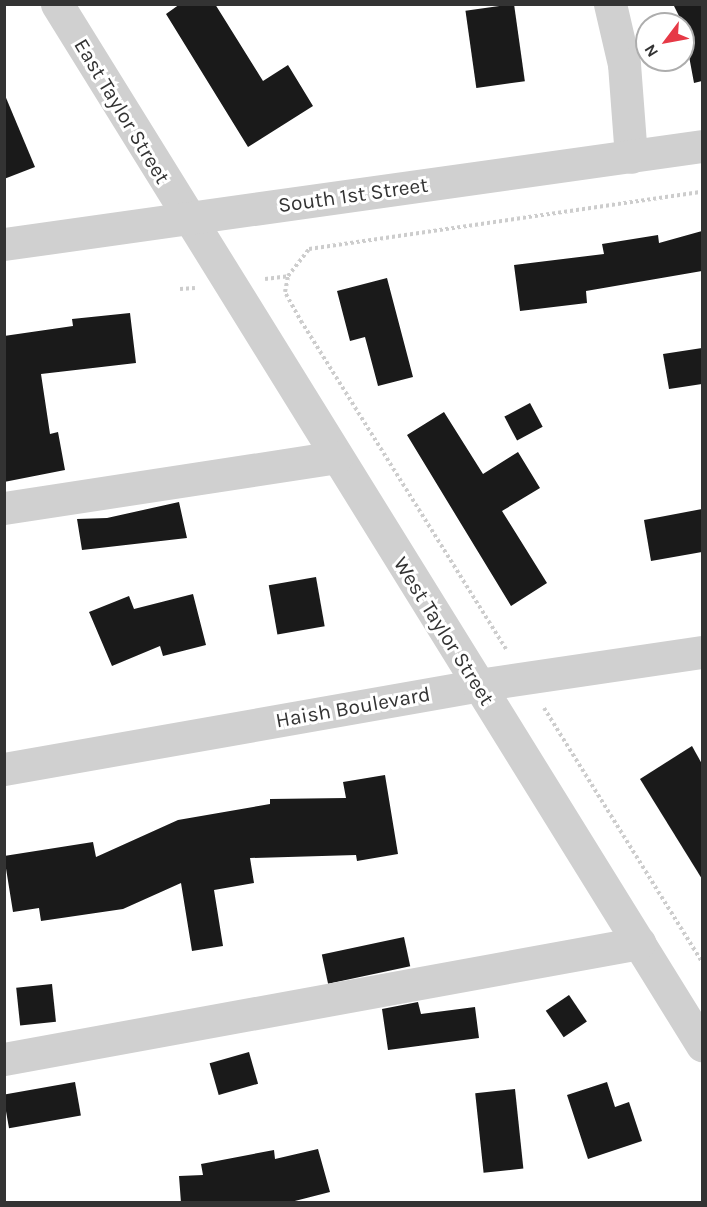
<!DOCTYPE html>
<style>
body{margin:0}
#map{position:relative;width:707px;height:1207px;overflow:hidden;background:#fff;font-family:Karla,sans-serif}
div>[style]{position:absolute}
.building>*{inset:0;background:#1a1a1a;transform-origin:0 0}
.path>*{height:4px;margin-top:-2px;transform-origin:0;background:repeating-linear-gradient(90deg,#cdcdcd 0 3px,transparent 0 6px)}
.minor>*{height:33px;margin:-16.5px;padding:0 16.5px;transform-origin:16.5px;border-radius:16.5px;background:#d0d0d0}
span{translate:-50% -50%;white-space:nowrap;text-align:center;line-height:1.15;-webkit-text-stroke:6px #fff;paint-order:stroke}
.street-label{font-size:21px;color:#333}
.frame{position:absolute;inset:0;border:6px solid #333;pointer-events:none}
.north{position:absolute;left:635px;top:12px;width:60px;height:60px;box-sizing:border-box;background:#fff;border:2px solid #adadad;border-radius:50%;rotate:238deg;font-size:16px;font-weight:700;line-height:24px;text-align:center;color:#333}
.north::after{content:'';display:block;margin:auto;width:21px;height:27px;background:#e63946;clip-path:polygon(50% 0,100% 100%,50% 72%,0 100%)}
</style>
<div id="map">
<div class="building">
<div style="clip-path:polygon(180px 4px,215px 4px,263px 81px,288px 65px,313px 106px,248px 147px,166px 14px)"></div>
<div style="left:514px;top:4px;width:78px;height:49px;rotate:82deg"></div>
<div style="clip-path:polygon(673px 4px,702px 4px,702px 81px,694px 83px,683px 24px)"></div>
<div style="clip-path:polygon(4px 93px,35px 167px,4px 179px)"></div>
<div style="clip-path:polygon(702px 231px,702px 271px,586px 291px,587px 303px,520px 311px,514px 265px,604px 254px,602px 244px,658px 235px,659px 243px)"></div>
<div style="clip-path:polygon(387px 278px,413px 377px,378px 386px,365px 337px,350px 341px,337px 291px)"></div>
<div style="clip-path:polygon(130px 313px,136px 363px,41px 374px,50px 434px,58px 432px,65px 470px,4px 482px,4px 336px,73px 326px,72px 319px)"></div>
<div style="clip-path:polygon(702px 348px,702px 384px,669px 389px,663px 354px)"></div>
<div style="left:530px;top:403px;width:27px;height:29px;rotate:62deg"></div>
<div style="clip-path:polygon(444px 412px,483px 474px,518px 452px,540px 488px,502px 511px,547px 583px,511px 606px,407px 435px)"></div>
<div style="clip-path:polygon(179px 502px,187px 538px,82px 550px,77px 519px,107px 518px)"></div>
<div style="clip-path:polygon(702px 509px,702px 552px,651px 561px,644px 520px)"></div>
<div style="left:316px;top:577px;width:50px;height:48px;rotate:80deg"></div>
<div style="clip-path:polygon(193px 594px,206px 645px,163px 656px,160px 646px,112px 666px,89px 612px,129px 596px,134px 609px)"></div>
<div style="clip-path:polygon(692px 746px,702px 764px,702px 879px,640px 779px)"></div>
<div style="clip-path:polygon(385px 775px,398px 854px,357px 861px,356px 855px,250px 858px,254px 883px,214px 890px,223px 946px,192px 951px,181px 883px,123px 909px,41px 921px,39px 908px,13px 912px,4px 856px,93px 842px,96px 857px,178px 820px,270px 804px,270px 799px,346px 798px,343px 782px)"></div>
<div style="left:404px;top:937px;width:30px;height:84px;rotate:78deg"></div>
<div style="left:52px;top:984px;width:38px;height:36px;rotate:84deg"></div>
<div style="left:569px;top:995px;width:32px;height:28px;rotate:56deg"></div>
<div style="clip-path:polygon(418px 1002px,421px 1014px,475px 1007px,479px 1038px,388px 1050px,382px 1009px)"></div>
<div style="left:249px;top:1052px;width:33px;height:41px;rotate:74deg"></div>
<div style="left:75px;top:1082px;width:34px;height:73px;rotate:80deg"></div>
<div style="clip-path:polygon(607px 1082px,615px 1107px,629px 1102px,642px 1141px,588px 1159px,567px 1095px)"></div>
<div style="left:515px;top:1089px;width:80px;height:40px;rotate:84deg"></div>
<div style="clip-path:polygon(318px 1149px,330px 1192px,287px 1203px,181px 1203px,179px 1176px,203px 1175px,201px 1164px,274px 1150px,275px 1159px)"></div>
</div>
<div class="path">
<div style="left:265px;top:279px;width:23px;rotate:-7deg"></div>
<div style="left:180px;top:289px;width:15px;rotate:-4deg"></div>
<div style="left:506px;top:649px;width:385px;rotate:-122deg"></div>
<div style="left:302px;top:323px;width:35px;rotate:-119deg"></div>
<div style="left:285px;top:292px;width:16px;rotate:-79deg"></div>
<div style="left:288px;top:276px;width:34px;rotate:-52deg"></div>
<div style="left:309px;top:249px;width:397px;rotate:-8.3deg"></div>
<div style="left:544px;top:708px;width:299px;rotate:58.1deg"></div>
</div>
<div class="minor">
<div style="left:57px;top:4px;width:1225px;rotate:58.22deg"></div>
<div style="left:610px;top:4px;width:62px;rotate:76.9deg"></div>
<div style="left:624px;top:64px;width:93px;rotate:85.7deg"></div>
<div style="left:4px;top:244px;width:705px;rotate:-7.99deg"></div>
<div style="left:4px;top:508px;width:336px;rotate:-8.7deg"></div>
<div style="left:4px;top:769px;width:481px;rotate:-10deg"></div>
<div style="left:478px;top:685px;width:226px;rotate:-8.4deg"></div>
<div style="left:4px;top:1059px;width:646px;rotate:-10.35deg"></div>
</div>
<div class="street-label">
<span style="left:122px;top:111px;rotate:59deg">East Taylor Street</span>
<span style="left:353px;top:195px;rotate:-8deg">South 1st Street</span>
<span style="left:444px;top:631px;rotate:58deg">West Taylor Street</span>
<span style="left:353px;top:707px;rotate:-10deg">Haish Boulevard</span>
</div>
<div class="frame"></div>
<div class="north">N</div>
</div>
